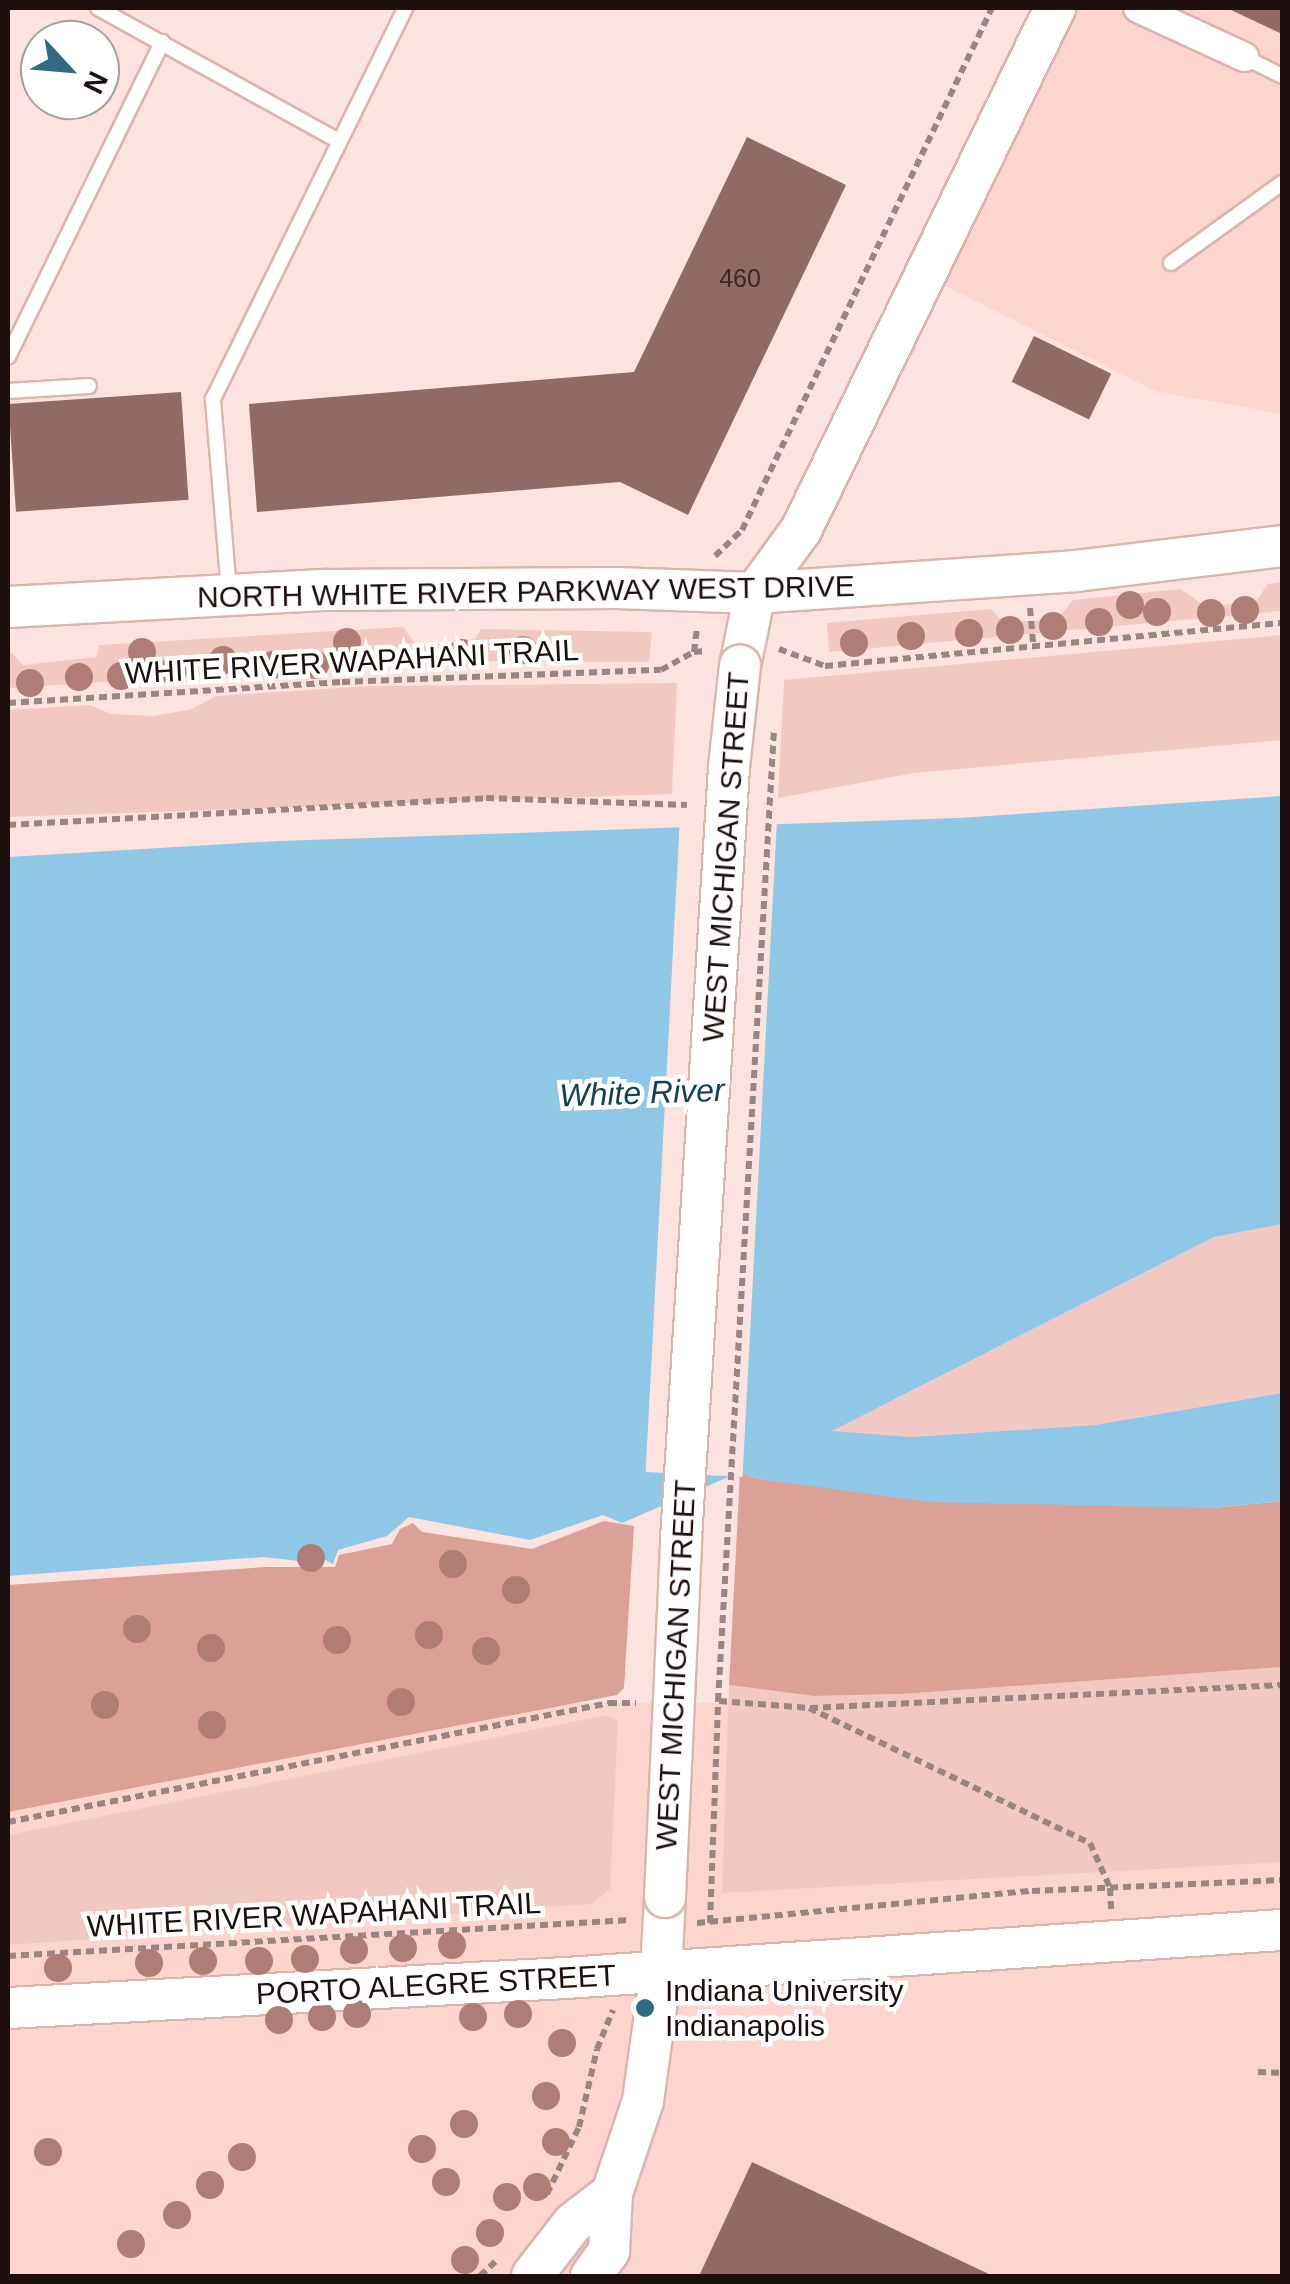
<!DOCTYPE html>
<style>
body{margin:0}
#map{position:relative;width:1290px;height:2284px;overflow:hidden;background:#fde3df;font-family:Arial,sans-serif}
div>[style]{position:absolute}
.built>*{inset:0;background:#fed5ce;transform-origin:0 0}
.green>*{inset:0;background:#f2c9c2}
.forest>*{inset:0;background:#dba096}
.water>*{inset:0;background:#8ec8e6}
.pier>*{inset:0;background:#fde3df;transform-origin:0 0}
.building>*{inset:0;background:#906b65;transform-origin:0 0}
.path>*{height:6px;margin-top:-3px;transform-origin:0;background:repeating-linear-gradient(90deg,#9a8582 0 8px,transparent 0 13px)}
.roads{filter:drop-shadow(2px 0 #ddb4ad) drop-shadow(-2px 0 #ddb4ad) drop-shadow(0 2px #ddb4ad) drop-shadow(0 -2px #ddb4ad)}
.lane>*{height:14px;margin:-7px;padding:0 7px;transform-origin:7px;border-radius:7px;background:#fff}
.street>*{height:28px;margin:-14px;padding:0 14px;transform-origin:14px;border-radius:14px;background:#fff}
.secondary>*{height:40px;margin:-20px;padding:0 20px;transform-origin:20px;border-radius:20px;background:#fff}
.bridges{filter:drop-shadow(2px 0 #ddb4ad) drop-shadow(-2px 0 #ddb4ad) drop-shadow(0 2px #ddb4ad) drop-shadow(0 -2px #ddb4ad)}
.secondary-bridge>*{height:40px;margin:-20px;padding:0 20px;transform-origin:20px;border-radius:20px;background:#fff}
.trees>*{width:28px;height:28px;margin:-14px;border-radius:50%;background:#b07d76}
.dots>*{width:28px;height:28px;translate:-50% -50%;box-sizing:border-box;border:5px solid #fff;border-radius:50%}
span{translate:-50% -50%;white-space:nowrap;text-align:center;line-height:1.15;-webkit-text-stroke:9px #fff;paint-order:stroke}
.number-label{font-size:25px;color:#3a2623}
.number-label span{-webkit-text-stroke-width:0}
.street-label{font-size:30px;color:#1d0f0d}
.poi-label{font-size:30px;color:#1d0f0d}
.left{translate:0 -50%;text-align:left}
.water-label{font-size:32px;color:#114257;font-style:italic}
.frame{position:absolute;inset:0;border:10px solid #1d0f0d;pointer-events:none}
.north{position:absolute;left:20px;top:20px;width:100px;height:100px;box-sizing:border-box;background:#fff;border:2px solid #a59f9e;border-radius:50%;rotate:116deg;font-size:28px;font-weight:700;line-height:40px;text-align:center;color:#1d0f0d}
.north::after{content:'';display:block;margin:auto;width:35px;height:45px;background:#326a84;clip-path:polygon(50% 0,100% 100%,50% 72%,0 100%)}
</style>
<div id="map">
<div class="built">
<div style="clip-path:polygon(1080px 8px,1282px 8px,1282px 414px,1155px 391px,944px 285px)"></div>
<div style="left:1282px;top:1703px;width:573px;height:1275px;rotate:90deg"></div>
</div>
<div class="green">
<div style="clip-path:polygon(1282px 582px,1282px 611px,829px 652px,827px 623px,991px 609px,1003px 622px,1057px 620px,1073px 600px,1181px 589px,1206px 607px,1256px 601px,1268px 584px)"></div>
<div style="clip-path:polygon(403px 627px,418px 647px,475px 639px,481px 629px,652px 632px,649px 662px,446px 661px,8px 688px,8px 649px,23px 665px,97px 657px,99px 645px)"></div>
<div style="clip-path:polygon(1282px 635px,1282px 740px,914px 773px,778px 798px,784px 680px)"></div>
<div style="clip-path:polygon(677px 683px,672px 794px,8px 817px,8px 710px,90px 705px,111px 714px,154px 716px,192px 709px,216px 696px,369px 686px)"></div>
<div style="clip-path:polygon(1282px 1224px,1282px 1393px,1095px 1425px,911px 1437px,830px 1432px,1214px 1237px)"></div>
<div style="clip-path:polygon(1282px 1667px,1282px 1862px,722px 1893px,729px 1685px,814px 1696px,902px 1694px)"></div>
<div style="clip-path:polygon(607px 1715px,618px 1722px,610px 1889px,591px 1904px,8px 1945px,8px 1835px)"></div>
</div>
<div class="forest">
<div style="clip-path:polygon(740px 1472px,758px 1479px,1211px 1508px,1282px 1501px,1282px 1667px,902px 1694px,814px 1696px,729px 1685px)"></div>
<div style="clip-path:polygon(604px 1521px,634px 1526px,624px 1688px,617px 1695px,8px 1812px,8px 1585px,266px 1567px,335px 1567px,339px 1555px,392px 1544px,400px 1529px,413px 1523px,422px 1532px,532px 1549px)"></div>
</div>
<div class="water">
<div style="clip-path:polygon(1282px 796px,1282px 1224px,1214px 1237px,832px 1431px,911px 1437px,1095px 1425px,1282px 1393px,1282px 1501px,1211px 1508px,930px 1502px,758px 1479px,740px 1472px,622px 1523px,603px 1515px,530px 1540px,409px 1517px,387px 1536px,338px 1550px,333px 1564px,303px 1548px,299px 1561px,263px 1557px,8px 1576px,8px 857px,279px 841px,959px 818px)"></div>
</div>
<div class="pier">
<div style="left:777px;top:819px;width:659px;height:97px;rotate:93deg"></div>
</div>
<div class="building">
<div style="clip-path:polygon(1232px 8px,1282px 8px,1282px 34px,1231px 10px)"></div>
<div style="clip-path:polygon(747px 137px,846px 185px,688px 515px,620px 482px,257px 512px,249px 404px,634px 372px)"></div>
<div style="left:1034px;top:336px;width:86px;height:51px;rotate:26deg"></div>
<div style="left:181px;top:392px;width:108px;height:173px;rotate:86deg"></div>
<div style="clip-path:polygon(752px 2162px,993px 2276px,699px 2276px)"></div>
</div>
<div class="path">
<div style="left:715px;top:556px;width:37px;rotate:-44deg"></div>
<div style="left:742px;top:530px;width:579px;rotate:-64.41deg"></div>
<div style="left:1030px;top:608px;width:38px;rotate:85deg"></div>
<div style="left:779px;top:649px;width:49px;rotate:20.3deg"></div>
<div style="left:825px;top:666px;width:459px;rotate:-5.4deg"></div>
<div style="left:694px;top:652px;width:24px;rotate:-83deg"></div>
<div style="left:8px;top:703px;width:335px;rotate:-3.6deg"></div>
<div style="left:342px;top:682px;width:319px;rotate:-2.2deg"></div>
<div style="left:661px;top:670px;width:38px;rotate:-29deg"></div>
<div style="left:694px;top:652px;width:12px;rotate:-5deg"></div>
<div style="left:8px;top:825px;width:479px;rotate:-3.2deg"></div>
<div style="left:486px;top:798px;width:201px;rotate:2deg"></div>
<div style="left:719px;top:1701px;width:90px;rotate:4.4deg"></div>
<div style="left:809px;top:1708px;width:312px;rotate:25.7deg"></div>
<div style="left:1090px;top:1843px;width:49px;rotate:66deg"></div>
<div style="left:1110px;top:1888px;width:21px;rotate:87deg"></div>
<div style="left:810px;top:1708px;width:473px;rotate:-2.8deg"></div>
<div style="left:8px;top:1822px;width:613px;rotate:-11.2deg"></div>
<div style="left:609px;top:1703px;width:27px"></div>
<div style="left:697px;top:1923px;width:337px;rotate:-5.5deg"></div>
<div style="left:1032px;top:1891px;width:250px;rotate:-2.5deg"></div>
<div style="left:710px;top:1923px;width:222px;rotate:-87.9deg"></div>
<div style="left:718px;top:1701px;width:972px;rotate:-86.7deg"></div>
<div style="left:8px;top:1956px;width:623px;rotate:-3.31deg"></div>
<div style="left:1258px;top:2072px;width:24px;rotate:2deg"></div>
<div style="left:547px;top:2194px;width:74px;rotate:-64.5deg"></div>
<div style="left:579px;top:2127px;width:80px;rotate:-77deg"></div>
<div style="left:597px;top:2049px;width:42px;rotate:-67.7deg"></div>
<div style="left:480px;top:2276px;width:23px;rotate:-43deg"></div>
</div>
<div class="roads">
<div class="lane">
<div style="left:98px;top:8px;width:275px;rotate:28.9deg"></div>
<div style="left:1244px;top:57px;width:42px;rotate:26.6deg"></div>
<div style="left:1171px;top:263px;width:137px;rotate:-35.8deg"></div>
<div style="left:8px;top:357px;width:351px;rotate:-63.9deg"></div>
<div style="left:8px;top:391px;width:81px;rotate:-3.5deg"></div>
<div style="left:229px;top:591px;width:193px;rotate:-94.8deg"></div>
<div style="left:213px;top:399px;width:436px;rotate:-63.8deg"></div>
</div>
<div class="street">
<div style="left:1138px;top:8px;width:117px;rotate:24.8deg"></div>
</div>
<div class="secondary">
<div style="left:8px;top:607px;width:319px;rotate:-3.1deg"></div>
<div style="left:327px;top:590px;width:290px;rotate:-0.4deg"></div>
<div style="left:617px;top:588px;width:138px;rotate:2.1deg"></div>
<div style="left:755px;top:593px;width:322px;rotate:-3.9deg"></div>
<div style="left:1076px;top:571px;width:208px;rotate:-6.9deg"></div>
<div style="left:740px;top:666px;width:75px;rotate:-78.4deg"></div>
<div style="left:755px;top:593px;width:78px;rotate:-53.9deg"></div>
<div style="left:801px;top:530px;width:581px;rotate:-64.05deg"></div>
<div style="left:8px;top:2008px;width:559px;rotate:-3.08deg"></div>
<div style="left:566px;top:1978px;width:718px;rotate:-3.84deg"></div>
<div style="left:532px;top:2276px;width:67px;rotate:-52.3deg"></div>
<div style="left:573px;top:2223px;width:49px;rotate:-37.6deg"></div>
<div style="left:591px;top:2276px;width:31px;rotate:-54deg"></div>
<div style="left:609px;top:2251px;width:58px;rotate:-87deg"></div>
<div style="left:612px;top:2193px;width:97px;rotate:-71.4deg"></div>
<div style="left:643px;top:2101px;width:131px;rotate:-82.1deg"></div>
<div style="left:661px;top:1971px;width:74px;rotate:-86.9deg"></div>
</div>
</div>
<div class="bridges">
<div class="secondary-bridge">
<div style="left:665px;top:1897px;width:358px;rotate:-87.4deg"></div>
<div style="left:681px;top:1539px;width:773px;rotate:-86.44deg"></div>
<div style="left:729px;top:767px;width:102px;rotate:-83.8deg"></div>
</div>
</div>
<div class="trees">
<div style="left:1130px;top:605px"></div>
<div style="left:1245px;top:610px"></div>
<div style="left:1157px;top:612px"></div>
<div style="left:1211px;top:613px"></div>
<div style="left:1099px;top:622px"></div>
<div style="left:1053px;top:626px"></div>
<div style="left:1010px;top:630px"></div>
<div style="left:969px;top:633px"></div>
<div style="left:911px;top:636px"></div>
<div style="left:347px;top:642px"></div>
<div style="left:854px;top:643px"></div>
<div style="left:523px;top:650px"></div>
<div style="left:142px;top:652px"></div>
<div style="left:462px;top:653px"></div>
<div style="left:223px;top:660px"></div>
<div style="left:273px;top:665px"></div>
<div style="left:315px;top:665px"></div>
<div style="left:173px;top:671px"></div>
<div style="left:121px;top:676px"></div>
<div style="left:79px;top:677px"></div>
<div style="left:30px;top:683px"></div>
<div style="left:311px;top:1558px"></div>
<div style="left:453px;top:1564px"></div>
<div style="left:516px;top:1590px"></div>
<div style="left:137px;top:1629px"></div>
<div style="left:429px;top:1635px"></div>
<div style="left:337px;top:1640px"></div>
<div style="left:211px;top:1648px"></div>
<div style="left:486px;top:1651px"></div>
<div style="left:401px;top:1702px"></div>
<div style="left:105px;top:1705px"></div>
<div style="left:212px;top:1725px"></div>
<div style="left:452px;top:1945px"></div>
<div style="left:403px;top:1948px"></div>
<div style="left:354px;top:1950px"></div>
<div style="left:305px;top:1959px"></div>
<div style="left:203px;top:1961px"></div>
<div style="left:259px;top:1961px"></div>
<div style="left:149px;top:1963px"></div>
<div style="left:58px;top:1968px"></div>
<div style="left:357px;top:2014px"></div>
<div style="left:518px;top:2014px"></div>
<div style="left:322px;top:2017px"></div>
<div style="left:473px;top:2017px"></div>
<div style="left:279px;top:2020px"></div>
<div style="left:562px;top:2043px"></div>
<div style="left:546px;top:2096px"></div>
<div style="left:464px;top:2124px"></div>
<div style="left:556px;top:2142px"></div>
<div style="left:422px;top:2149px"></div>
<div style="left:48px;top:2152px"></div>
<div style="left:242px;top:2157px"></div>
<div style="left:446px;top:2182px"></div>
<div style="left:210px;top:2185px"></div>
<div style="left:537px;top:2187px"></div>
<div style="left:507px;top:2197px"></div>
<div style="left:177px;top:2215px"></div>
<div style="left:490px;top:2233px"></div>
<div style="left:131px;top:2244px"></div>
<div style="left:465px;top:2260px"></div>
</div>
<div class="dots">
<div style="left:645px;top:2008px;background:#326a84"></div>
</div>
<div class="number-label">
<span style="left:740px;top:278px">460</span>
</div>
<div class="street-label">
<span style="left:526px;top:592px;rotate:-1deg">NORTH WHITE RIVER PARKWAY WEST DRIVE</span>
<span style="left:352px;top:662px;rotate:-3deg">WHITE RIVER WAPAHANI TRAIL</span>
<span style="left:726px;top:857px;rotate:-86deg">WEST MICHIGAN STREET</span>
<span style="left:676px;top:1665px;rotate:-87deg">WEST MICHIGAN STREET</span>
<span style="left:314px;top:1915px;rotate:-3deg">WHITE RIVER WAPAHANI TRAIL</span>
<span style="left:436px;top:1985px;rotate:-3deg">PORTO ALEGRE STREET</span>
</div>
<div class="poi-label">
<span class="left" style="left:665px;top:2008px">Indiana University<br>Indianapolis</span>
</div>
<div class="water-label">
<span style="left:642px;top:1093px;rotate:-2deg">White River</span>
</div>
<div class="frame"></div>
<div class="north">N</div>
</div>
